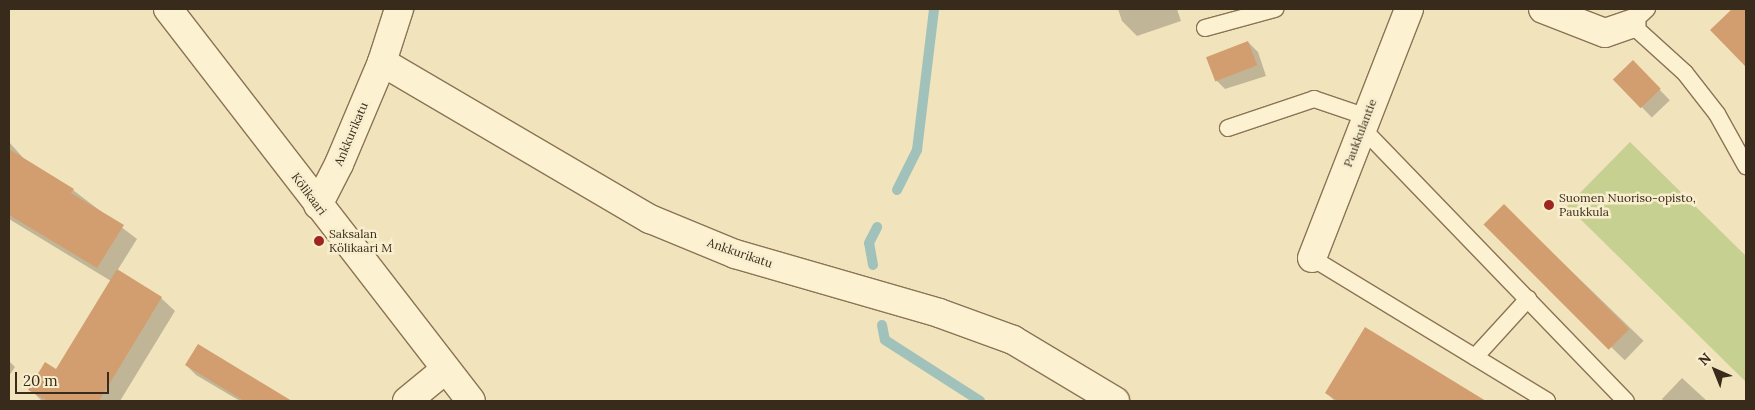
<!DOCTYPE html>
<meta charset="utf-8">
<style>
body{margin:0}
#map{position:relative;width:1755px;height:410px;overflow:hidden;background:#f1e4bd;font-family:Lora,serif}
div>[style]{position:absolute}
.green>*{inset:0;background:#c6d090}
.shadow>*{inset:0;background:#0003;transform-origin:0 0}
.stream>*{height:10px;margin:-5px;padding:0 5px;transform-origin:5px;border-radius:5px;background:#a1c2ba}
.building>*{inset:0;background:#d39e6f;transform-origin:0 0}
.roads{filter:drop-shadow(1px 0 #8b7455) drop-shadow(-1px 0 #8b7455) drop-shadow(0 1px #8b7455) drop-shadow(0 -1px #8b7455)}
.service>*{height:16px;margin:-8px;padding:0 8px;transform-origin:8px;border-radius:8px;background:#fcf1d1}
.minor>*{height:28px;margin:-14px;padding:0 14px;transform-origin:14px;border-radius:14px;background:#fcf1d1}
.dots>*{width:14px;height:14px;translate:-50% -50%;box-sizing:border-box;border:2px solid #f8eecd;border-radius:50%}
span{translate:-50% -50%;white-space:nowrap;text-align:center;line-height:1.15;-webkit-text-stroke:5px #f8eecd;paint-order:stroke}
.street-label{font-size:12px;color:#392b1b}
.poi-label{font-size:12px;color:#392b1b}
.left{translate:0 -50%;text-align:left}
.frame{position:absolute;inset:0;border:10px solid #392b1b;pointer-events:none}
.north{position:absolute;left:1690px;top:345px;width:50px;height:50px;-webkit-text-stroke:4px #f8eecd;paint-order:stroke;rotate:316deg;font-size:14px;font-weight:700;line-height:20px;text-align:center;color:#392b1b}
.north::after{content:'';display:block;margin:auto;width:18px;height:22px;background:#392b1b;clip-path:polygon(50% 0,100% 100%,50% 72%,0 100%)}
.scale{position:absolute;left:15px;top:372px;width:94px;height:22px;box-sizing:border-box;border:2px solid #392b1b;border-top:0;padding-left:6px;font-size:15px;line-height:18px;white-space:nowrap;color:#392b1b;-webkit-text-stroke:4px #f8eecd;paint-order:stroke}
</style>
<div id="map">
<div class="green">
<div style="clip-path:polygon(1630px 142px,1746px 256px,1746px 382px,1567px 206px)"></div>
</div>
<div class="shadow">
<div style="clip-path:polygon(1118px 9px,1177px 9px,1181px 21px,1137px 36px,1122px 21px)"></div>
<div style="clip-path:polygon(1734px 9px,1746px 9px,1746px 65px,1712px 30px)"></div>
<div style="clip-path:polygon(1248px 42px,1258px 52px,1266px 76px,1225px 89px,1215px 79px)"></div>
<div style="left:1633px;top:62px;width:53px;height:25px;rotate:46deg"></div>
<div style="clip-path:polygon(9px 142px,26px 161px,73px 190px,137px 239px,117px 271px,161px 298px,175px 311px,120px 401px,42px 401px,30px 389px,57px 370px,111px 281px,9px 219px)"></div>
<div style="left:1504px;top:206px;width:194px;height:27px;rotate:44deg"></div>
<div style="clip-path:polygon(1365px 329px,1483px 401px,1335px 401px,1326px 393px)"></div>
<div style="clip-path:polygon(198px 345px,290px 401px,240px 401px,196px 375px,186px 365px)"></div>
<div style="clip-path:polygon(9px 361px,15px 367px,9px 376px)"></div>
<div style="clip-path:polygon(1682px 378px,1707px 401px,1664px 401px,1662px 399px)"></div>
</div>
<div class="stream">
<div style="left:897px;top:190px;width:45px;rotate:-63.4deg"></div>
<div style="left:917px;top:150px;width:142px;rotate:-83.1deg"></div>
<div style="left:873px;top:265px;width:22px;rotate:-100deg"></div>
<div style="left:869px;top:243px;width:18px;rotate:-63deg"></div>
<div style="left:882px;top:325px;width:15px;rotate:79deg"></div>
<div style="left:885px;top:340px;width:113px;rotate:32.7deg"></div>
</div>
<div class="building">
<div style="clip-path:polygon(1732px 9px,1746px 9px,1746px 67px,1710px 30px)"></div>
<div style="left:1248px;top:41px;width:26px;height:45px;rotate:69deg"></div>
<div style="left:1633px;top:60px;width:40px;height:28px;rotate:46deg"></div>
<div style="clip-path:polygon(9px 149px,74px 189px,71px 193px,124px 225px,97px 268px,9px 215px)"></div>
<div style="left:1504px;top:204px;width:177px;height:29px;rotate:45deg"></div>
<div style="clip-path:polygon(117px 269px,162px 297px,99px 401px,48px 401px,28px 390px,45px 362px,56px 369px)"></div>
<div style="clip-path:polygon(1365px 327px,1486px 401px,1338px 401px,1325px 393px)"></div>
<div style="clip-path:polygon(198px 344px,292px 401px,244px 401px,185px 365px)"></div>
</div>
<div class="roads">
<div class="service">
<div style="left:1647px;top:9px;width:22px;rotate:137deg"></div>
<div style="left:1631px;top:24px;width:73px;rotate:42.2deg"></div>
<div style="left:1685px;top:73px;width:52px;rotate:52deg"></div>
<div style="left:1717px;top:114px;width:60px;rotate:60.9deg"></div>
<div style="left:1205px;top:28px;width:73px;rotate:-15.2deg"></div>
<div style="left:1228px;top:128px;width:91px;rotate:-18.6deg"></div>
<div style="left:1314px;top:99px;width:56px;rotate:18.8deg"></div>
<div style="left:1362px;top:128px;width:380px;rotate:46deg"></div>
<div style="left:1312px;top:258px;width:275px;rotate:31.3deg"></div>
<div style="left:1475px;top:357px;width:79px;rotate:-47.6deg"></div>
</div>
<div class="minor">
<div style="left:168px;top:9px;width:495px;rotate:52.3deg"></div>
<div style="left:1543px;top:9px;width:66px;rotate:21.2deg"></div>
<div style="left:1605px;top:33px;width:28px;rotate:-19deg"></div>
<div style="left:382px;top:62px;width:311px;rotate:30.4deg"></div>
<div style="left:650px;top:219px;width:92px;rotate:22.4deg"></div>
<div style="left:735px;top:254px;width:212px;rotate:16.1deg"></div>
<div style="left:939px;top:313px;width:79px;rotate:20deg"></div>
<div style="left:1013px;top:340px;width:119px;rotate:30.9deg"></div>
<div style="left:318px;top:205px;width:46px;rotate:-62.9deg"></div>
<div style="left:339px;top:164px;width:111px;rotate:-67.1deg"></div>
<div style="left:382px;top:62px;width:56px;rotate:-72.2deg"></div>
<div style="left:1312px;top:258px;width:267px;rotate:-68.7deg"></div>
<div style="left:407px;top:401px;width:50px;rotate:-39.4deg"></div>
</div>
</div>
<div class="dots">
<div style="left:1549px;top:205px;background:#9f2520"></div>
<div style="left:319px;top:241px;background:#9f2520"></div>
</div>
<div class="street-label">
<span style="left:1360px;top:133px;rotate:-69deg">Paukkulantie</span>
<span style="left:351px;top:134px;rotate:-67deg">Ankkurikatu</span>
<span style="left:309px;top:194px;rotate:53deg">Kölikaari</span>
<span style="left:740px;top:253px;rotate:19deg">Ankkurikatu</span>
</div>
<div class="poi-label">
<span class="left" style="left:1559px;top:205px">Suomen Nuoriso-opisto,<br>Paukkula</span>
<span class="left" style="left:329px;top:241px">Saksalan<br>Kölikaari M</span>
</div>
<div class="frame"></div>
<div class="north">N</div>
<div class="scale">20 m</div>
</div>
